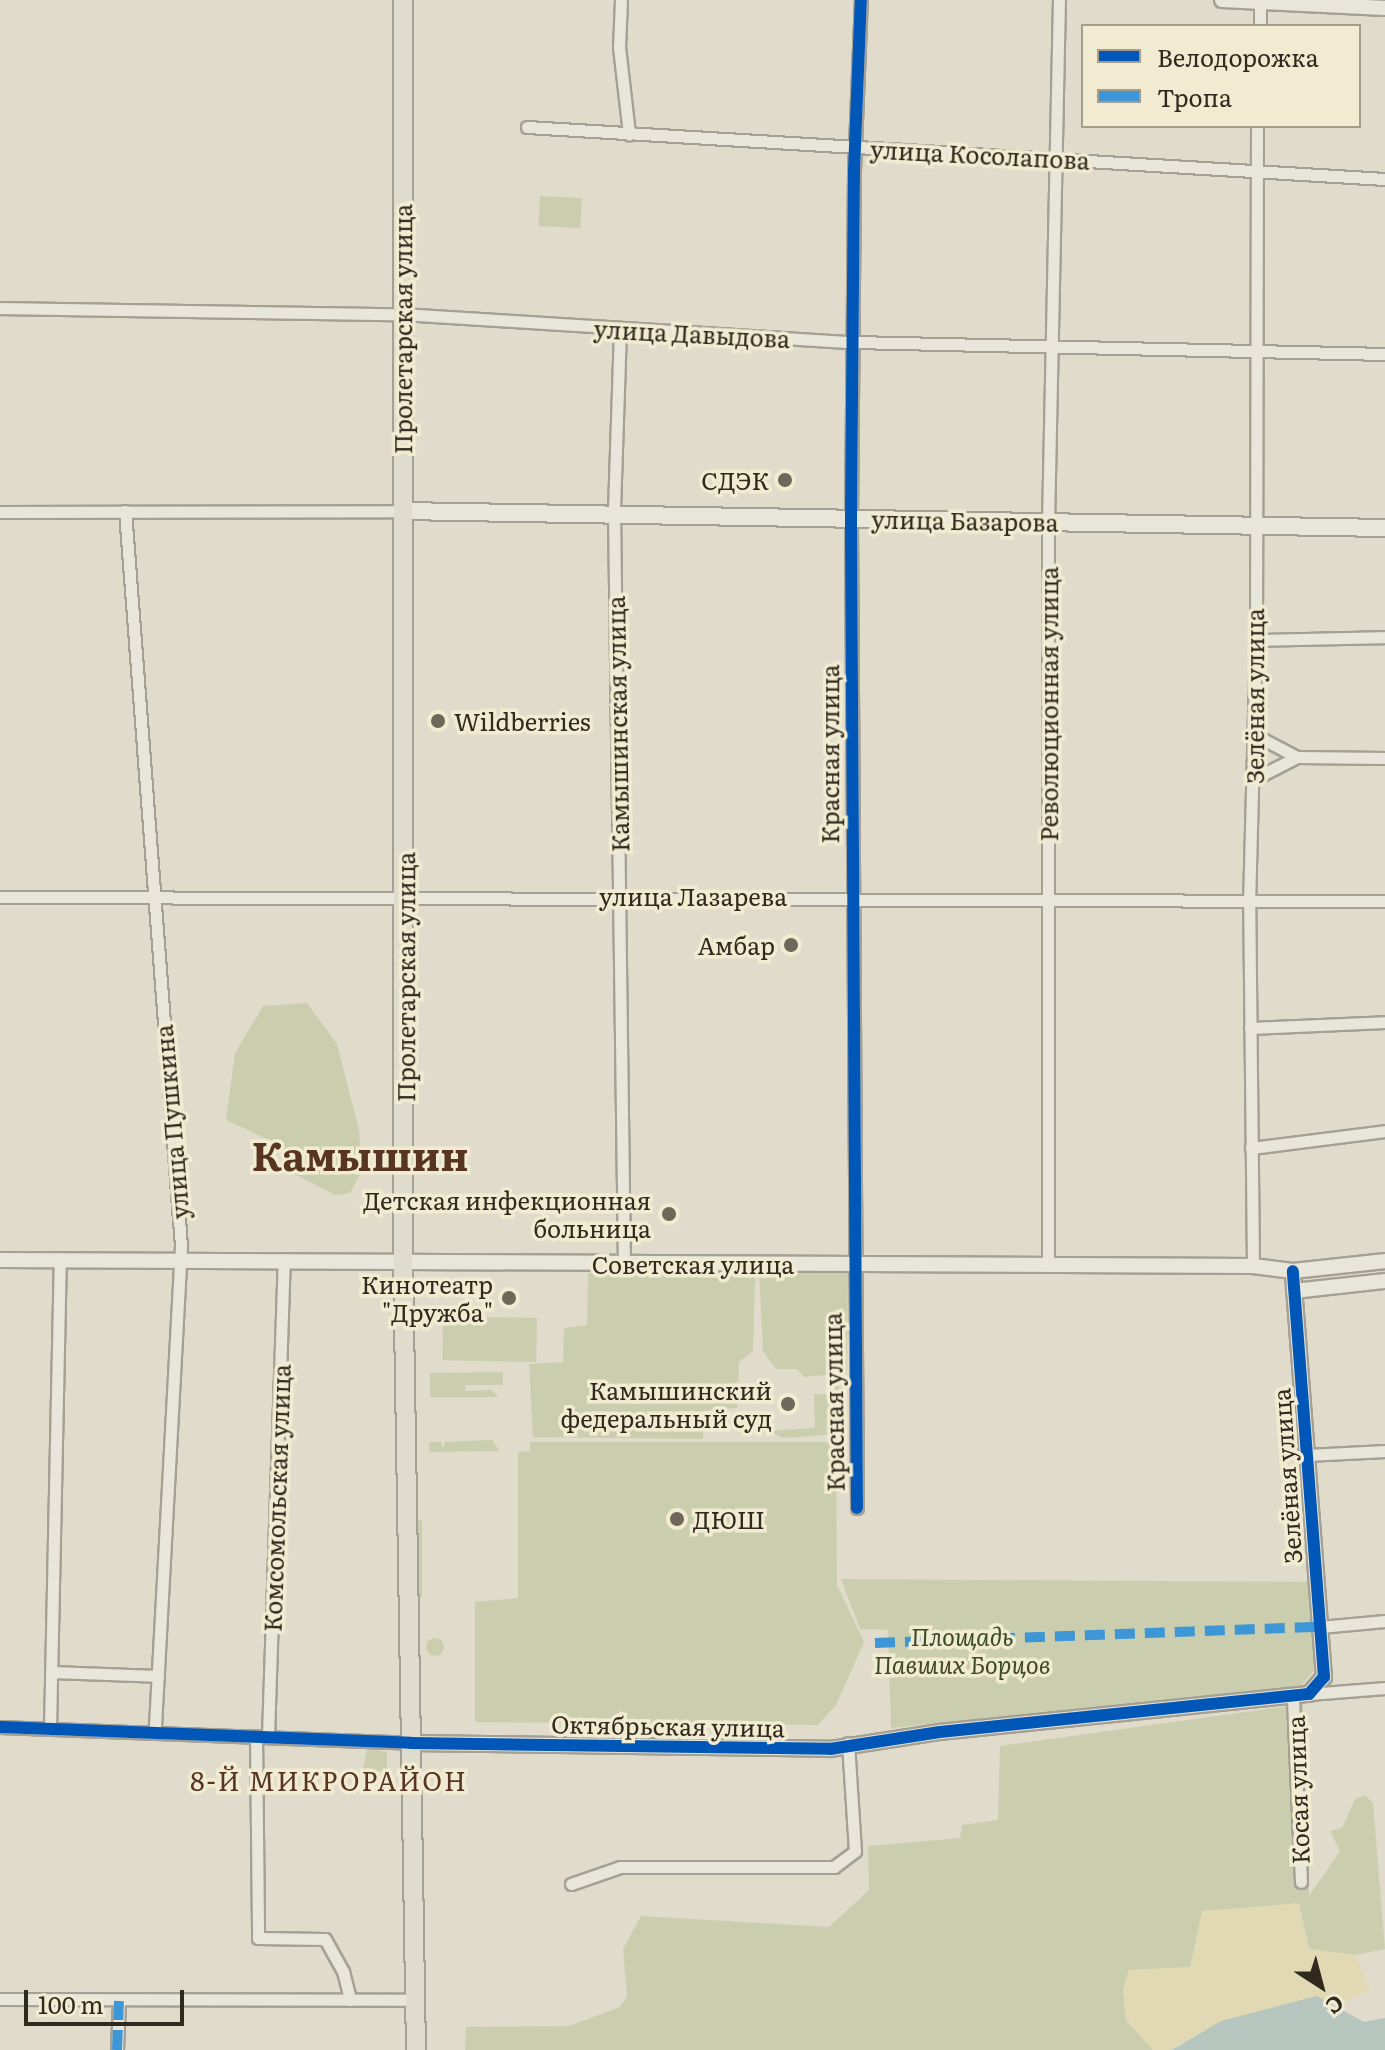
<!DOCTYPE html>
<meta charset="utf-8">
<style>
body{margin:0}
#map{position:relative;width:1385px;height:2050px;overflow:hidden;background:#e0dbca;font-family:Literata,serif}
div>[style]{position:absolute}
.green>*{inset:0;background:#cbceae;transform-origin:0 0}
.round{border-radius:50%}
.sand>*{inset:0;background:#e1d9b4}
.water>*{inset:0;background:#b6c5bd}
.roads{filter:drop-shadow(2px 0 #a5a094) drop-shadow(-2px 0 #a5a094) drop-shadow(0 2px #a5a094) drop-shadow(0 -2px #a5a094)}
.minor>*{height:11px;margin:-5.5px;padding:0 5.5px;transform-origin:5.5px;border-radius:5.5px;background:#e8e6db}
.tertiary>*{height:14px;margin:-7px;padding:0 7px;transform-origin:7px;border-radius:7px;background:#e8e6db}
.secondary>*{height:16px;margin:-8px;padding:0 8px;transform-origin:8px;border-radius:8px;background:#e8e6db}
.primary>*{height:18px;margin:-9px;padding:0 9px;transform-origin:9px;border-radius:9px;background:#dfdccd}
.quiet>*{height:10px;margin-top:-5px;transform-origin:0;background:repeating-linear-gradient(90deg,#3d96d5 0 20px,transparent 0 30px)}
.cycleway>*{height:12px;margin:-6px;padding:0 6px;transform-origin:6px;border-radius:6px;background:#0057b8}
.dots>*{width:22px;height:22px;translate:-50% -50%;box-sizing:border-box;border:4px solid #f0ebd1;border-radius:50%}
span{translate:-50% -50%;white-space:nowrap;text-align:center;line-height:1.15;-webkit-text-stroke:7px #f0ebd1;paint-order:stroke}
.street-label{font-size:24px;color:#31291e}
.poi-label{font-size:24px;color:#31291e}
.right{translate:-100% -50%;text-align:right}
.left{translate:0 -50%;text-align:left}
.park-label{font-size:24px;color:#3e4b27;font-style:italic}
.neighbourhood-label{font-size:26px;color:#583423;letter-spacing:2px}
.town-label{font-size:40px;color:#583423;font-weight:700}
.legend{position:absolute;left:1081px;top:24px;width:280px;height:104px;box-sizing:border-box;background:#f0ebd1;border:2px solid #a49d89;margin:0;padding:10px 14px;list-style:none;font-size:24px;color:#31291e}
.legend li{display:flex;align-items:center;gap:16px;height:40px}
.legend b{width:40px;border:2px solid #a49d89}
.north{position:absolute;left:1281px;top:1946px;width:80px;height:80px;-webkit-text-stroke:6px #f0ebd1;paint-order:stroke;rotate:144deg;font-size:22px;font-weight:700;line-height:32px;text-align:center;color:#31291e}
.north::after{content:'';display:block;margin:auto;width:28px;height:36px;background:#31291e;clip-path:polygon(50% 0,100% 100%,50% 72%,0 100%)}
.scale{position:absolute;left:24px;top:1990px;width:160px;height:36px;box-sizing:border-box;border:4px solid #31291e;border-top:0;padding-left:10px;font-size:24px;line-height:28px;white-space:nowrap;color:#31291e;-webkit-text-stroke:6px #f0ebd1;paint-order:stroke}
</style>
<div id="map">
<div class="green">
<div style="left:540px;top:196px;width:42px;height:30px;rotate:3deg"></div>
<div style="clip-path:polygon(307px 1003px,337px 1044px,359px 1130px,362px 1171px,350px 1193px,335px 1195px,294px 1174px,282px 1146px,226px 1120px,235px 1053px,263px 1006px)"></div>
<div style="clip-path:polygon(759px 1270px,848px 1272px,847px 1373px,804px 1377px,797px 1369px,776px 1369px,763px 1351px)"></div>
<div style="clip-path:polygon(588px 1273px,755px 1276px,753px 1351px,739px 1362px,737px 1408px,703px 1411px,703px 1439px,533px 1437px,529px 1364px,563px 1362px,564px 1328px,587px 1325px)"></div>
<div style="left:537px;top:1318px;width:44px;height:94px;rotate:91deg"></div>
<div style="clip-path:polygon(503px 1372px,503px 1385px,465px 1385px,466px 1391px,492px 1390px,498px 1397px,430px 1397px,430px 1373px)"></div>
<div style="clip-path:polygon(835px 1386px,845px 1387px,845px 1428px,837px 1434px,783px 1438px,768px 1431px,815px 1428px,814px 1394px,834px 1395px)"></div>
<div style="clip-path:polygon(492px 1440px,500px 1451px,429px 1452px,429px 1442px,441px 1442px,443px 1449px,445px 1442px)"></div>
<div style="clip-path:polygon(530px 1442px,836px 1442px,837px 1585px,864px 1642px,836px 1705px,818px 1725px,475px 1722px,475px 1602px,518px 1598px,518px 1452px,530px 1451px)"></div>
<div style="left:416px;top:1520px;width:6px;height:77px"></div>
<div style="clip-path:polygon(841px 1579px,1309px 1582px,1315px 1669px,1301px 1686px,891px 1728px,888px 1630px,860px 1629px)"></div>
<div class="round" style="left:426px;top:1638px;width:18px;height:18px"></div>
<div style="clip-path:polygon(1303px 1704px,1309px 1896px,1340px 1851px,1330px 1831px,1342px 1828px,1355px 1799px,1365px 1795px,1373px 1803px,1385px 1949px,1355px 1955px,1309px 1949px,1299px 1903px,1190px 1967px,1129px 1971px,1123px 1990px,1126px 2020px,1153px 2050px,465px 2050px,466px 2027px,569px 2026px,620px 2007px,627px 1996px,623px 1949px,641px 1916px,829px 1927px,869px 1890px,868px 1846px,960px 1838px,962px 1825px,998px 1820px,1000px 1746px)"></div>
<div style="clip-path:polygon(367px 1749px,387px 1752px,387px 1771px,374px 1771px,374px 1782px,362px 1776px)"></div>
</div>
<div class="sand">
<div style="clip-path:polygon(1299px 1903px,1309px 1949px,1355px 1955px,1370px 1990px,1336px 2005px,1328px 1999px,1178px 2044px,1172px 2050px,1153px 2050px,1126px 2020px,1123px 1990px,1129px 1970px,1190px 1967px,1202px 1911px)"></div>
</div>
<div class="water">
<div style="clip-path:polygon(1317px 1996px,1364px 2022px,1385px 2018px,1385px 2050px,1172px 2050px,1221px 2021px)"></div>
</div>
<div class="roads">
<div class="minor">
<div style="left:621px;top:0;width:47px;rotate:92.4deg"></div>
<div style="left:619px;top:47px;width:88px;rotate:83.4deg"></div>
<div style="left:1260px;top:26px;width:26px;rotate:-90deg"></div>
<div style="left:527px;top:127px;width:860px;rotate:3.47deg"></div>
<div style="left:0;top:308px;width:403px;rotate:0.9deg"></div>
<div style="left:403px;top:314px;width:451px;rotate:3.6deg"></div>
<div style="left:853px;top:342px;width:532px;rotate:1.29deg"></div>
<div style="left:620px;top:329px;width:182px;rotate:91.9deg"></div>
<div style="left:614px;top:511px;width:753px;rotate:89.24deg"></div>
<div style="left:125px;top:511px;width:737px;rotate:85.64deg"></div>
<div style="left:181px;top:1246px;width:487px;rotate:93.1deg"></div>
<div style="left:0;top:512px;width:402px;rotate:-0.1deg"></div>
<div style="left:1256px;top:640px;width:129px;rotate:-1.3deg"></div>
<div style="left:1255px;top:735px;width:47px;rotate:27.6deg"></div>
<div style="left:1254px;top:779px;width:48px;rotate:-27.1deg"></div>
<div style="left:1297px;top:757px;width:88px;rotate:0.7deg"></div>
<div style="left:0;top:897px;width:1385px;rotate:0.17deg"></div>
<div style="left:1250px;top:1028px;width:135px;rotate:-2.5deg"></div>
<div style="left:1251px;top:1148px;width:135px;rotate:-7.2deg"></div>
<div style="left:1048px;top:1264px;width:741px;rotate:-90deg"></div>
<div style="left:1048px;top:523px;width:523px;rotate:-88.8deg"></div>
<div style="left:1253px;top:1266px;width:361px;rotate:-90.6deg"></div>
<div style="left:1249px;top:905px;width:265px;rotate:-88.5deg"></div>
<div style="left:1256px;top:640px;width:514px;rotate:-89.89deg"></div>
<div style="left:1307px;top:1455px;width:78px;rotate:-2.9deg"></div>
<div style="left:857px;top:1508px;width:991px;rotate:-90.35deg"></div>
<div style="left:851px;top:517px;width:346px;rotate:-89.5deg"></div>
<div style="left:854px;top:171px;width:171px;rotate:-87.7deg"></div>
<div style="left:1320px;top:1627px;width:65px;rotate:-5.3deg"></div>
<div style="left:51px;top:1672px;width:107px;rotate:2.1deg"></div>
<div style="left:1309px;top:1694px;width:76px;rotate:-4.5deg"></div>
<div style="left:1293px;top:1699px;width:183px;rotate:87.5deg"></div>
<div style="left:0;top:1727px;width:411px;rotate:2.2deg"></div>
<div style="left:50px;top:1729px;width:469px;rotate:-88.8deg"></div>
<div style="left:256px;top:1736px;width:202px;rotate:89.4deg"></div>
<div style="left:258px;top:1938px;width:67px;rotate:0.9deg"></div>
<div style="left:325px;top:1939px;width:37px;rotate:61deg"></div>
<div style="left:343px;top:1971px;width:30px;rotate:76deg"></div>
<div style="left:268px;top:1736px;width:477px;rotate:-88.1deg"></div>
<div style="left:571px;top:1884px;width:52px;rotate:-19.1deg"></div>
<div style="left:620px;top:1867px;width:214px"></div>
<div style="left:834px;top:1867px;width:26px;rotate:-37deg"></div>
<div style="left:855px;top:1851px;width:108px;rotate:-93.7deg"></div>
<div style="left:0;top:1999px;width:416px;rotate:0.1deg"></div>
<div style="left:117px;top:2050px;width:49px;rotate:-87.7deg"></div>
</div>
<div class="tertiary">
<div style="left:1222px;top:0;width:163px;rotate:2.8deg"></div>
<div style="left:0;top:1260px;width:1253px;rotate:0.27deg"></div>
<div style="left:1253px;top:1266px;width:40px;rotate:7.1deg"></div>
<div style="left:1293px;top:1271px;width:93px;rotate:-6.2deg"></div>
<div style="left:1294px;top:1291px;width:92px;rotate:-6.3deg"></div>
<div style="left:411px;top:1743px;width:419px;rotate:0.8deg"></div>
<div style="left:830px;top:1749px;width:111px;rotate:-8.8deg"></div>
<div style="left:940px;top:1732px;width:371px;rotate:-5.9deg"></div>
<div style="left:1309px;top:1694px;width:23px;rotate:-49deg"></div>
<div style="left:1324px;top:1677px;width:407px;rotate:-94.4deg"></div>
</div>
<div class="secondary">
<div style="left:402px;top:511px;width:983px;rotate:0.99deg"></div>
</div>
<div class="primary">
<div style="left:403px;top:0;width:1259px;rotate:90deg"></div>
<div style="left:403px;top:1259px;width:791px;rotate:89.06deg"></div>
</div>
</div>
<div class="quiet">
<div style="left:875px;top:1643px;width:445px;rotate:-2.1deg"></div>
<div style="left:117px;top:2050px;width:49px;rotate:-87.7deg"></div>
</div>
<div class="cycleway">
<div style="left:857px;top:1508px;width:991px;rotate:-90.35deg"></div>
<div style="left:851px;top:517px;width:346px;rotate:-89.5deg"></div>
<div style="left:854px;top:171px;width:171px;rotate:-87.7deg"></div>
<div style="left:0;top:1727px;width:411px;rotate:2.2deg"></div>
<div style="left:411px;top:1743px;width:419px;rotate:0.8deg"></div>
<div style="left:830px;top:1749px;width:111px;rotate:-8.8deg"></div>
<div style="left:940px;top:1732px;width:371px;rotate:-5.9deg"></div>
<div style="left:1309px;top:1694px;width:23px;rotate:-49deg"></div>
<div style="left:1324px;top:1677px;width:407px;rotate:-94.4deg"></div>
</div>
<div class="dots">
<div style="left:785px;top:480px;background:#6e675a"></div>
<div style="left:438px;top:721px;background:#6e675a"></div>
<div style="left:791px;top:945px;background:#6e675a"></div>
<div style="left:669px;top:1214px;background:#6e675a"></div>
<div style="left:509px;top:1298px;background:#6e675a"></div>
<div style="left:788px;top:1404px;background:#6e675a"></div>
<div style="left:677px;top:1519px;background:#6e675a"></div>
</div>
<div class="street-label">
<span style="left:980px;top:154px;rotate:3deg">улица Косолапова</span>
<span style="left:402px;top:329px;rotate:-90deg">Пролетарская улица</span>
<span style="left:692px;top:333px;rotate:3deg">улица Давыдова</span>
<span style="left:965px;top:520px;rotate:1deg">улица Базарова</span>
<span style="left:1254px;top:696px;rotate:-90deg">Зелёная улица</span>
<span style="left:1048px;top:704px;rotate:-90deg">Революционная улица</span>
<span style="left:617px;top:724px;rotate:-91deg">Камышинская улица</span>
<span style="left:829px;top:754px;rotate:-90deg">Красная улица</span>
<span style="left:693px;top:896px">улица Лазарева</span>
<span style="left:405px;top:977px;rotate:-90deg">Пролетарская улица</span>
<span style="left:171px;top:1122px;rotate:-95deg">улица Пушкина</span>
<span style="left:693px;top:1264px">Советская улица</span>
<span style="left:833px;top:1402px;rotate:-91deg">Красная улица</span>
<span style="left:1286px;top:1476px;rotate:-94deg">Зелёная улица</span>
<span style="left:276px;top:1498px;rotate:-88deg">Комсомольская улица</span>
<span style="left:668px;top:1725px;rotate:1deg">Октябрьская улица</span>
<span style="left:1297px;top:1790px;rotate:-92deg">Косая улица</span>
</div>
<div class="poi-label">
<span class="right" style="left:769px;top:480px">СДЭК</span>
<span class="left" style="left:454px;top:721px">Wildberries</span>
<span class="right" style="left:775px;top:945px">Амбар</span>
<span class="right" style="left:651px;top:1214px">Детская инфекционная<br>больница</span>
<span class="right" style="left:493px;top:1298px">Кинотеатр<br>"Дружба"</span>
<span class="right" style="left:772px;top:1404px">Камышинский<br>федеральный суд</span>
<span class="left" style="left:693px;top:1519px">ДЮШ</span>
</div>
<div class="park-label">
<span style="left:962px;top:1650px">Площадь<br>Павших Борцов</span>
</div>
<div class="neighbourhood-label">
<span style="left:329px;top:1780px">8-Й МИКРОРАЙОН</span>
</div>
<div class="town-label">
<span style="left:360px;top:1154px">Камышин</span>
</div>
<ul class="legend">
<li><b style="height:10px;background:#0057b8"></b>Велодорожка</li>
<li><b style="height:10px;background:#3d96d5"></b>Тропа</li>
</ul>
<div class="north">С</div>
<div class="scale">100 m</div>
</div>
